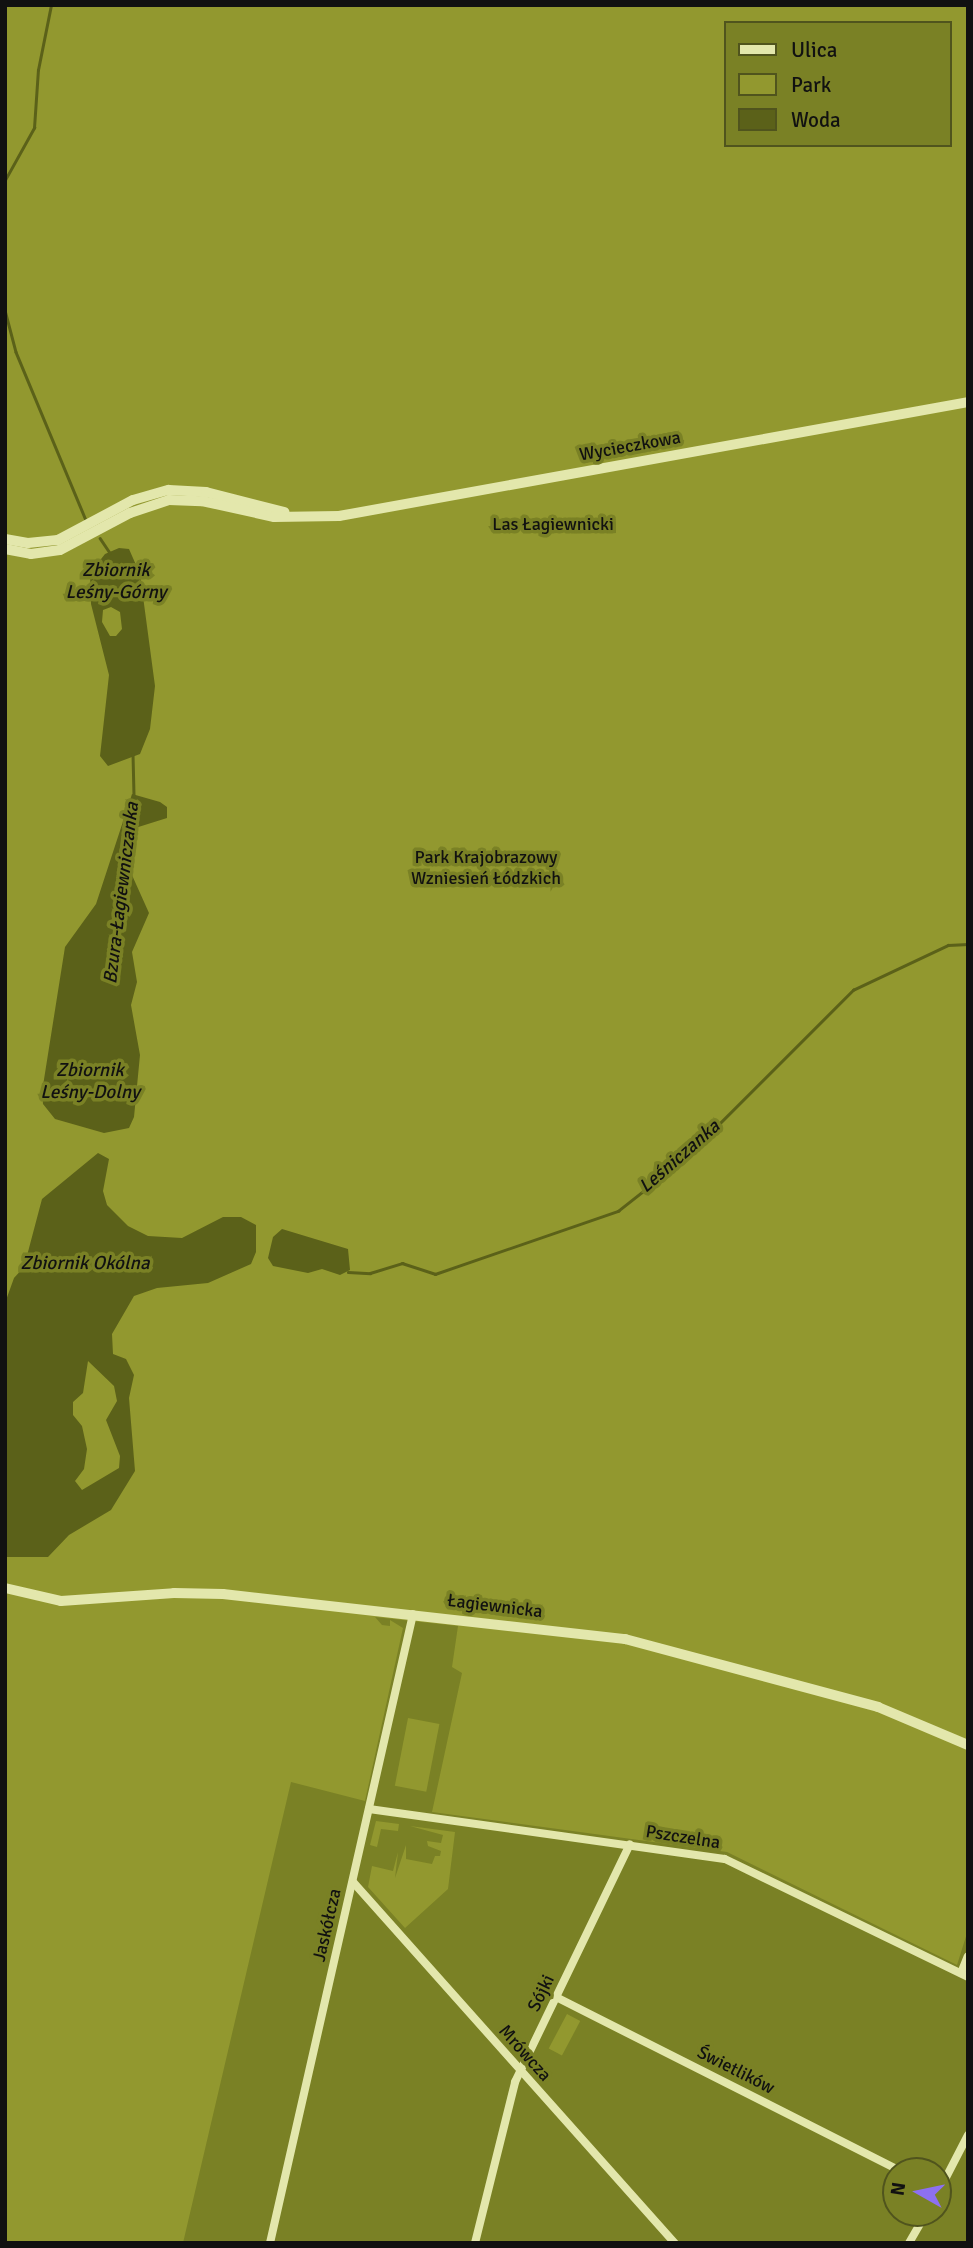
<!DOCTYPE html>
<meta charset="utf-8">
<style>
body{margin:0}
#map{position:relative;width:973px;height:2248px;overflow:hidden;background:#7a8125;font-family:Signika,sans-serif}
div>[style]{position:absolute}
.green>*{inset:0;background:#92982f;transform-origin:0 0}
.water>*{inset:0;background:#5b6119}
.stream>*{height:2.5px;margin:-1.25px;padding:0 1.25px;transform-origin:1.25px;border-radius:1.25px;background:#5b6119}
.minor>*{height:8px;margin:-4px;padding:0 4px;transform-origin:4px;border-radius:4px;background:#e3e7ac}
.tertiary>*{height:10px;margin:-5px;padding:0 5px;transform-origin:5px;border-radius:5px;background:#e3e7ac}
span{translate:-50% -50%;white-space:nowrap;text-align:center;line-height:1.15;-webkit-text-stroke:7px #7a8125;paint-order:stroke}
.street-label{font-size:18px;color:#111}
.park-label{font-size:18px;color:#111}
.water-label{font-size:19px;color:#111;font-style:italic}
.frame{position:absolute;inset:0;border:7px solid #111;pointer-events:none}
.legend{position:absolute;left:724px;top:21px;width:228px;height:126px;box-sizing:border-box;background:#7a8125;border:2px solid #50541d;margin:0;padding:9px 12px;list-style:none;font-size:21px;color:#111}
.legend li{display:flex;align-items:center;gap:14px;height:35px}
.legend b{width:35px;border:2px solid #50541d}
.north{position:absolute;left:882px;top:2157px;width:70px;height:70px;box-sizing:border-box;background:#7a8125;border:2px solid #50541d;border-radius:50%;rotate:279deg;font-size:19px;font-weight:700;line-height:28px;text-align:center;color:#111}
.north::after{content:'';display:block;margin:auto;width:24px;height:32px;background:#8d70f1;clip-path:polygon(50% 0,100% 100%,50% 72%,0 100%)}
</style>
<div id="map">
<div class="green">
<div style="clip-path:polygon(evenodd,5px 5px,968px 5px,968px 1930px,957px 1965px,727px 1852px,432px 1812px,462px 1673px,452px 1667px,458px 1626px,375px 1617px,382px 1625px,390px 1626px,390px 1620px,403px 1628px,365px 1801px,291px 1782px,183px 2243px,5px 2243px,5px 5px,726px 23px,950px 23px,950px 145px,726px 145px,726px 23px)"></div>
<div style="left:408px;top:1718px;width:32px;height:69px;rotate:11deg"></div>
<div style="clip-path:polygon(376px 1821px,399px 1824px,398px 1831px,381px 1829px,377px 1847px,370px 1845px)"></div>
<div style="clip-path:polygon(410px 1826px,455px 1832px,448px 1889px,405px 1928px,368px 1887px,372px 1866px,393px 1871px,398px 1852px,395px 1878px,406px 1845px,406px 1859px,432px 1864px,435px 1856px,440px 1856px,441px 1851px,428px 1846px,427px 1841px,441px 1843px,443px 1835px)"></div>
<div style="left:567px;top:2014px;width:15px;height:39px;rotate:28deg"></div>
</div>
<div class="water">
<div style="clip-path:polygon(evenodd,119px 548px,129px 549px,140px 574px,155px 686px,150px 729px,140px 754px,108px 766px,100px 756px,109px 675px,91px 604px,90px 573px,105px 554px,119px 548px,111px 607px,120px 612px,122px 629px,116px 636px,110px 636px,102px 622px,103px 610px,111px 607px)"></div>
<div style="clip-path:polygon(132px 794px,160px 802px,167px 807px,167px 818px,132px 829px,127px 864px,149px 913px,132px 952px,137px 982px,131px 1005px,140px 1055px,134px 1117px,129px 1128px,104px 1133px,55px 1119px,43px 1104px,42px 1092px,65px 947px,96px 904px)"></div>
<div style="clip-path:polygon(evenodd,98px 1153px,109px 1159px,103px 1191px,107px 1205px,128px 1226px,148px 1236px,182px 1238px,223px 1217px,241px 1217px,256px 1225px,256px 1252px,251px 1264px,208px 1283px,157px 1288px,134px 1296px,112px 1334px,113px 1354px,126px 1359px,134px 1375px,129px 1398px,135px 1471px,111px 1510px,69px 1535px,48px 1557px,5px 1557px,5px 1303px,14px 1278px,24px 1267px,42px 1199px,98px 1153px,88px 1361px,114px 1386px,117px 1401px,106px 1420px,120px 1456px,119px 1468px,82px 1490px,75px 1481px,84px 1469px,87px 1449px,82px 1426px,73px 1415px,73px 1402px,83px 1393px,88px 1361px)"></div>
<div style="clip-path:polygon(282px 1229px,348px 1249px,350px 1270px,340px 1275px,322px 1269px,308px 1273px,273px 1266px,268px 1258px,273px 1237px)"></div>
</div>
<div class="stream">
<div style="left:5px;top:180px;width:60px;rotate:-60.9deg"></div>
<div style="left:34px;top:128px;width:58px;rotate:-86.1deg"></div>
<div style="left:38px;top:70px;width:66px;rotate:-78.7deg"></div>
<div style="left:5px;top:310px;width:43px;rotate:75.3deg"></div>
<div style="left:16px;top:352px;width:180px;rotate:67.4deg"></div>
<div style="left:100px;top:538px;width:18px;rotate:56deg"></div>
<div style="left:133px;top:754px;width:42px;rotate:88.6deg"></div>
<div style="left:348px;top:1272px;width:22px;rotate:3deg"></div>
<div style="left:370px;top:1273px;width:34px;rotate:-17deg"></div>
<div style="left:402px;top:1263px;width:35px;rotate:18deg"></div>
<div style="left:435px;top:1274px;width:194px;rotate:-19deg"></div>
<div style="left:618px;top:1211px;width:85px;rotate:-38.3deg"></div>
<div style="left:685px;top:1158px;width:238px;rotate:-45deg"></div>
<div style="left:853px;top:990px;width:105px;rotate:-25.3deg"></div>
<div style="left:948px;top:945px;width:20px;rotate:-3deg"></div>
</div>
<div class="minor">
<div style="left:369px;top:1809px;width:359px;rotate:8deg"></div>
<div style="left:725px;top:1859px;width:270px;rotate:25.9deg"></div>
<div style="left:353px;top:1882px;width:484px;rotate:48.3deg"></div>
<div style="left:961px;top:1973px;width:18px;rotate:-68deg"></div>
<div style="left:556px;top:1997px;width:386px;rotate:26.8deg"></div>
<div style="left:938px;top:2193px;width:65px;rotate:-62.7deg"></div>
<div style="left:270px;top:2243px;width:645px;rotate:-77.19deg"></div>
<div style="left:475px;top:2243px;width:166px;rotate:-76deg"></div>
<div style="left:515px;top:2082px;width:264px;rotate:-64.2deg"></div>
<div style="left:909px;top:2243px;width:34px;rotate:-60deg"></div>
</div>
<div class="tertiary">
<div style="left:5px;top:539px;width:23px;rotate:10deg"></div>
<div style="left:28px;top:543px;width:30px;rotate:-6deg"></div>
<div style="left:58px;top:540px;width:85px;rotate:-28.1deg"></div>
<div style="left:133px;top:500px;width:37px;rotate:-16deg"></div>
<div style="left:169px;top:490px;width:37px;rotate:3deg"></div>
<div style="left:206px;top:492px;width:81px;rotate:14.4deg"></div>
<div style="left:5px;top:549px;width:26px;rotate:11deg"></div>
<div style="left:31px;top:554px;width:29px;rotate:-8deg"></div>
<div style="left:60px;top:550px;width:79px;rotate:-27.9deg"></div>
<div style="left:130px;top:513px;width:41px;rotate:-18.4deg"></div>
<div style="left:169px;top:500px;width:33px;rotate:2deg"></div>
<div style="left:202px;top:501px;width:74px;rotate:12.5deg"></div>
<div style="left:274px;top:517px;width:65px;rotate:-0.9deg"></div>
<div style="left:339px;top:516px;width:639px;rotate:-10.27deg"></div>
<div style="left:5px;top:1588px;width:57px;rotate:13.1deg"></div>
<div style="left:61px;top:1601px;width:113px;rotate:-4deg"></div>
<div style="left:174px;top:1593px;width:49px;rotate:1.2deg"></div>
<div style="left:223px;top:1594px;width:405px;rotate:6.4deg"></div>
<div style="left:625px;top:1639px;width:262px;rotate:15deg"></div>
<div style="left:878px;top:1707px;width:98px;rotate:22.9deg"></div>
</div>
<div class="street-label">
<span style="left:630px;top:446px;rotate:-10deg">Wycieczkowa</span>
<span style="left:495px;top:1606px;rotate:7deg">Łagiewnicka</span>
<span style="left:683px;top:1837px;rotate:9deg">Pszczelna</span>
<span style="left:327px;top:1925px;rotate:-77deg">Jaskółcza</span>
<span style="left:541px;top:1993px;rotate:-64deg">Sójki</span>
<span style="left:525px;top:2053px;rotate:48deg">Mrówcza</span>
<span style="left:736px;top:2070px;rotate:27deg">Świetlików</span>
</div>
<div class="park-label">
<span style="left:553px;top:524px">Las Łagiewnicki</span>
<span style="left:486px;top:868px">Park Krajobrazowy<br>Wzniesień Łódzkich</span>
</div>
<div class="water-label">
<span style="left:116px;top:582px">Zbiornik<br>Leśny-Górny</span>
<span style="left:122px;top:893px;rotate:-83deg">Bzura-Łagiewniczanka</span>
<span style="left:90px;top:1082px">Zbiornik<br>Leśny-Dolny</span>
<span style="left:680px;top:1157px;rotate:-41deg">Leśniczanka</span>
<span style="left:85px;top:1264px">Zbiornik Okólna</span>
</div>
<div class="frame"></div>
<ul class="legend">
<li><b style="height:9px;background:#e3e7ac"></b>Ulica</li>
<li><b style="height:19px;background:#92982f"></b>Park</li>
<li><b style="height:19px;background:#5b6119"></b>Woda</li>
</ul>
<div class="north">N</div>
</div>
